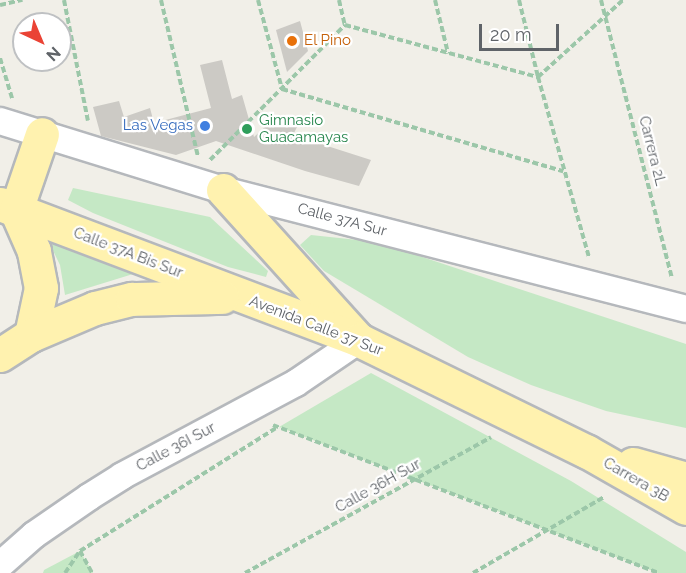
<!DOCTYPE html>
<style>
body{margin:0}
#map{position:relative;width:686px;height:573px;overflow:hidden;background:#f1efe8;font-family:Raleway,sans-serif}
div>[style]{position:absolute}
.green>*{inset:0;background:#c5e8c5}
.building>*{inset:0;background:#cccac5}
.path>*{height:4px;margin-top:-2px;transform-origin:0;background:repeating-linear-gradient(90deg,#9cc7a9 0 6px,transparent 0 9px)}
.roads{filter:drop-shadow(2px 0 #b5b8bc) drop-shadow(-2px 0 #b5b8bc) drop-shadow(0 2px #b5b8bc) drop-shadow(0 -2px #b5b8bc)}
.minor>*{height:26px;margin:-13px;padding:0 13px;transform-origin:13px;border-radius:13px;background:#fff}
.major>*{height:33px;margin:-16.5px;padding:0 16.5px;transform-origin:16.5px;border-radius:16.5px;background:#fff2af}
.dots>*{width:16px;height:16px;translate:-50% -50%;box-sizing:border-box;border:3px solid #fff;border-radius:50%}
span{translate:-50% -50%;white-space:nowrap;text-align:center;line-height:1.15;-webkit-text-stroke:4.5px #fff;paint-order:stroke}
.food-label{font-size:15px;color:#c56008}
.left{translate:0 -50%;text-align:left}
.leisure-label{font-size:15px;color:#27864d}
.shop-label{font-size:15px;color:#366cbe}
.right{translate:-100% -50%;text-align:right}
.street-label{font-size:15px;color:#5f6368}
.north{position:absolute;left:12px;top:12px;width:60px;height:60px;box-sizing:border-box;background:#fff;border:2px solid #bfc1c3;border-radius:50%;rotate:136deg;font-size:16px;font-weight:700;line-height:24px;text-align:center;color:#5f6368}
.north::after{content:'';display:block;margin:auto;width:21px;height:27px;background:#ea4335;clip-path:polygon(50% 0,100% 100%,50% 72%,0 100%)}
.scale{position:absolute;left:479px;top:24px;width:80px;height:27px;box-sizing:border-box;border:3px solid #5f6368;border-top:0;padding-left:8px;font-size:18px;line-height:21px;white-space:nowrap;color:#5f6368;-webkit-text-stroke:4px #fff;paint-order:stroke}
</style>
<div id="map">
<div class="green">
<div style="clip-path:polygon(73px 188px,210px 217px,268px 271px,266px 277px,228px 267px,93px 213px,68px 200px)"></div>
<div style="clip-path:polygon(42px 228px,146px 270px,65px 295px,60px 265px)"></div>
<div style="clip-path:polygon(311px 235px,377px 242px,686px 344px,686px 428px,606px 411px,531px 385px,468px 357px,324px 271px,300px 245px)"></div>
<div style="clip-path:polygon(371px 373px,571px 481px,686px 552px,686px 573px,658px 573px,279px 427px)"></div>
<div style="clip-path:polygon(80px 551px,93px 573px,43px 573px,44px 570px)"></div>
</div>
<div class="building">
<div style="clip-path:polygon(300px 21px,308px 51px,287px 72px,276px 30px)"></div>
<div style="clip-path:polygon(222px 60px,232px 99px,242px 95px,254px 137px,275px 118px,298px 125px,293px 135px,371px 160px,359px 186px,305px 171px,216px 141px,176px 155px,101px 136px,93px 107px,119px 101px,124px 117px,150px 108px,154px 123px,211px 108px,200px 65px)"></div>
</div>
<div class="path">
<div style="left:64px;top:0;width:123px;rotate:78.8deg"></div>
<div style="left:161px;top:0;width:161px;rotate:76.7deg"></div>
<div style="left:258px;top:0;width:92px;rotate:74.9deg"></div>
<div style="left:282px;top:89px;width:293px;rotate:16.3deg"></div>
<div style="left:339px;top:0;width:26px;rotate:77deg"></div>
<div style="left:435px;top:0;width:55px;rotate:76.2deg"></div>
<div style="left:519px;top:0;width:79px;rotate:76.1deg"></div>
<div style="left:538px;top:77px;width:187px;rotate:74.2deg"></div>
<div style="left:601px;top:0;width:287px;rotate:75.7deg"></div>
<div style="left:0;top:5px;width:23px;rotate:-13deg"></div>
<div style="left:345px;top:25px;width:200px;rotate:15.1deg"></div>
<div style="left:538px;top:77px;width:115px;rotate:-42.2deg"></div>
<div style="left:0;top:58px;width:42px;rotate:73.3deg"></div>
<div style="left:210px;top:160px;width:191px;rotate:-45deg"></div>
<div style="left:273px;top:425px;width:412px;rotate:21deg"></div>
<div style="left:80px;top:551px;width:25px;rotate:61deg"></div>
<div style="left:65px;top:573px;width:27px;rotate:-56deg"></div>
<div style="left:80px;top:551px;width:234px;rotate:-32.1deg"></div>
<div style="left:245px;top:573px;width:281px;rotate:-28.9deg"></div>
<div style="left:473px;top:573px;width:151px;rotate:-30.1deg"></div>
</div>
<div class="roads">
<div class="minor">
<div style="left:0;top:121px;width:233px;rotate:17.2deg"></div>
<div style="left:223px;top:190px;width:478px;rotate:14.4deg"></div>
<div style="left:0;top:565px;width:45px;rotate:-41.4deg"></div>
<div style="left:34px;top:535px;width:67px;rotate:-34.6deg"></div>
<div style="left:89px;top:497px;width:39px;rotate:-32deg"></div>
<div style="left:122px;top:476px;width:197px;rotate:-28.1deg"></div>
<div style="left:296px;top:383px;width:76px;rotate:-34.3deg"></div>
</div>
<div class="major">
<div style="left:223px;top:190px;width:198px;rotate:47.9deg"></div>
<div style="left:0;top:204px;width:384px;rotate:20.7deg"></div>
<div style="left:359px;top:340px;width:253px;rotate:26.1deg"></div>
<div style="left:586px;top:451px;width:115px;rotate:29.7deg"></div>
<div style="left:31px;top:335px;width:48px;rotate:-78deg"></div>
<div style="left:41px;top:288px;width:38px;rotate:-101deg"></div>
<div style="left:34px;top:251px;width:45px;rotate:-113.7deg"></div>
<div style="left:16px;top:210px;width:80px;rotate:-71.1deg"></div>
<div style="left:0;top:355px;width:37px;rotate:-33deg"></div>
<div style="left:31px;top:335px;width:69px;rotate:-22.9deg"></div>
<div style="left:95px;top:308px;width:38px;rotate:-14deg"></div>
<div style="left:132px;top:299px;width:90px;rotate:-1.3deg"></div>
<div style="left:633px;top:464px;width:55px;rotate:15.8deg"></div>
</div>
</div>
<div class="dots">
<div style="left:292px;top:41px;background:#e8710a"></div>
<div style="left:205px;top:126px;background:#3f7fe0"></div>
<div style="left:247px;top:129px;background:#2e9e5b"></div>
</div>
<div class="food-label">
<span class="left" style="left:304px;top:41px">El Pino</span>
</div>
<div class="leisure-label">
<span class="left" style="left:259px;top:129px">Gimnasio<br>Guacamayas</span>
</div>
<div class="shop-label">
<span class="right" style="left:193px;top:126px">Las Vegas</span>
</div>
<div class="street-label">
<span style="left:652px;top:151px;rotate:76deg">Carrera 2L</span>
<span style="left:342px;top:220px;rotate:15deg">Calle 37A Sur</span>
<span style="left:128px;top:253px;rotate:21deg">Calle 37A Bis Sur</span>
<span style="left:316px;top:326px;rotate:21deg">Avenida Calle 37 Sur</span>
<span style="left:176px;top:447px;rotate:-28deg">Calle 36I Sur</span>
<span style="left:636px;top:480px;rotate:30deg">Carrera 3B</span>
<span style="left:378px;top:486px;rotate:-29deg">Calle 36H Sur</span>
</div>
<div class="north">N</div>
<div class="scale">20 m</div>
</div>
